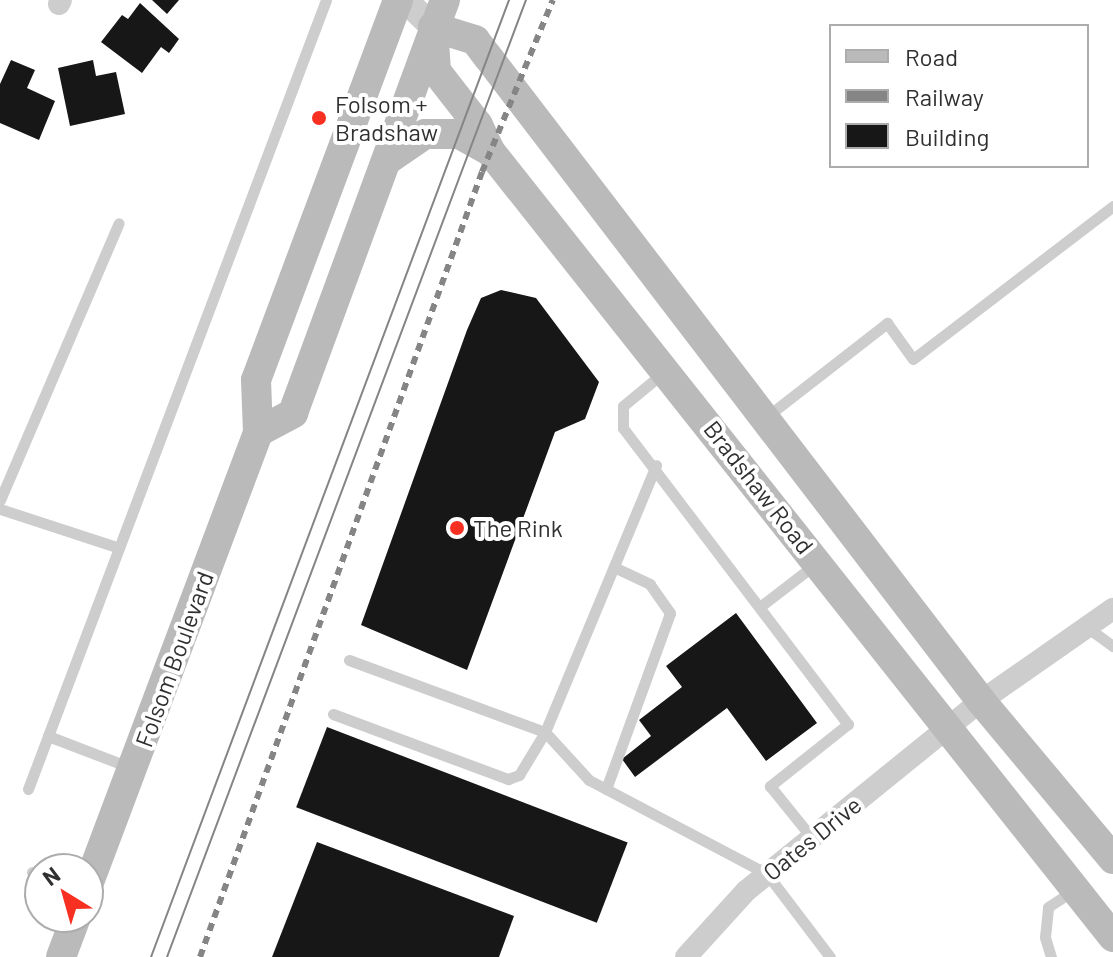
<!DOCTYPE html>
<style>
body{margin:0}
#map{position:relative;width:1113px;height:957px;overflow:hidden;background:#fff;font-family:Barlow,sans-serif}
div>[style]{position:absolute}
.building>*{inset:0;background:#171717;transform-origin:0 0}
.service>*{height:11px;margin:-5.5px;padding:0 5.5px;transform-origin:5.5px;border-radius:5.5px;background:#cdcdcd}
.minor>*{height:22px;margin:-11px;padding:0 11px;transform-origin:11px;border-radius:11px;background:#cdcdcd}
.tertiary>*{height:26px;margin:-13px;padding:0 13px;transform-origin:13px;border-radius:13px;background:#cdcdcd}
.secondary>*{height:30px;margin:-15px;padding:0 15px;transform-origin:15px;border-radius:15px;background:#bababa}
.tram>*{height:2px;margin:-1px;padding:0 1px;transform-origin:1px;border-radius:1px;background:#858585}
.rail>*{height:6px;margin-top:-3px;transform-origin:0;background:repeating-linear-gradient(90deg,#858585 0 8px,transparent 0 14px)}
.dots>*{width:22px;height:22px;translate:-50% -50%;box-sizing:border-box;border:4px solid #fff;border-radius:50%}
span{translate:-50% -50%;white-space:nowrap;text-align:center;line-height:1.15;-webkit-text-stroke:8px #fff;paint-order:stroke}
.poi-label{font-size:24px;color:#303030}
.left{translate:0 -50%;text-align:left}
.street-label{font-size:24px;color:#303030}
.legend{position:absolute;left:829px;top:24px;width:260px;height:144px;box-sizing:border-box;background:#fff;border:2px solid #acacac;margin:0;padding:10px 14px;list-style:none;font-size:24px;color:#303030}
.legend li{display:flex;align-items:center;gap:16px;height:40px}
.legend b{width:40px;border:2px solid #acacac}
.north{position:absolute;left:24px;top:853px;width:80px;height:80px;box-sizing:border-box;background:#fff;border:2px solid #acacac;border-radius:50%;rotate:323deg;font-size:22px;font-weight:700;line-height:32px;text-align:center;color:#303030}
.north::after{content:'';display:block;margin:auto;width:28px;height:36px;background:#f73021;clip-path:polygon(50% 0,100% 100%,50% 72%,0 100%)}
</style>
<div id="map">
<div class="building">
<div style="clip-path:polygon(152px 0,179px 0,167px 14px)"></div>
<div style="clip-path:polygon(140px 3px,179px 39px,169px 53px,161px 47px,142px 73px,101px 42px,122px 15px,128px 19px)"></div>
<div style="clip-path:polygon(11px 60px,35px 70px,27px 88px,55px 101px,39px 140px,0 123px,0 84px)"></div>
<div style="clip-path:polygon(93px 60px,96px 76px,116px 72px,125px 114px,70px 126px,58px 68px)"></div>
<div style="clip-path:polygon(501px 290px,536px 298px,599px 382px,585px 419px,555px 432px,467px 670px,361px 625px,467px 330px,481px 298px)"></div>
<div style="clip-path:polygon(736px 613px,817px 723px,766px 761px,727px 708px,635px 777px,622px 759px,651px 736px,639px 720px,682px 687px,666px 666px)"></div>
<div style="left:327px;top:727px;width:322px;height:86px;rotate:21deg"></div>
<div style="clip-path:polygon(317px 842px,514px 916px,499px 957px,272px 957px)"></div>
</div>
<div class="service">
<div style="left:664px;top:372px;width:53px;rotate:140.3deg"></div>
<div style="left:623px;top:406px;width:22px;rotate:90deg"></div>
<div style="left:623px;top:428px;width:372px;rotate:52.8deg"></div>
<div style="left:848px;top:724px;width:100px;rotate:141.5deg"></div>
<div style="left:770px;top:786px;width:67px;rotate:51.1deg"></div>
<div style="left:765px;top:418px;width:155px;rotate:-37.9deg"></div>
<div style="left:887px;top:323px;width:44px;rotate:54.2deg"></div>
<div style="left:913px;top:359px;width:252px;rotate:-37.4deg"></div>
<div style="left:0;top:500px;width:301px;rotate:-66.8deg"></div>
<div style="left:0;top:509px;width:125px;rotate:18.1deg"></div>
<div style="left:761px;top:606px;width:67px;rotate:-37.7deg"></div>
<div style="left:1088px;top:628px;width:31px;rotate:36deg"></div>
<div style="left:349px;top:660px;width:209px;rotate:20.2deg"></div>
<div style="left:545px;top:732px;width:289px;rotate:-67.4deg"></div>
<div style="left:333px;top:714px;width:187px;rotate:20.4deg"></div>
<div style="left:508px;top:779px;width:12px;rotate:-20deg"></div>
<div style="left:519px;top:775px;width:50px;rotate:-58.8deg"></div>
<div style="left:545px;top:732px;width:65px;rotate:47.5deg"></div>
<div style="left:589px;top:780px;width:201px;rotate:27.8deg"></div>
<div style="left:767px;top:874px;width:104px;rotate:52.8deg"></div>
<div style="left:48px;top:736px;width:787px;rotate:-69.31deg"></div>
<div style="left:28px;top:789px;width:57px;rotate:-69.3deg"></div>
<div style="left:48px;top:736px;width:87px;rotate:20.9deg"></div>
<div style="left:606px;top:789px;width:187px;rotate:-70deg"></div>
<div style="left:670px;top:613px;width:35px;rotate:-125deg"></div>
<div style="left:650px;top:584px;width:40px;rotate:-155deg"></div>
<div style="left:32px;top:872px;width:9px;rotate:21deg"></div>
<div style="left:1051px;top:957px;width:21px;rotate:-107deg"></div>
<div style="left:1045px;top:937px;width:30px;rotate:-84deg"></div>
<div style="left:1048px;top:907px;width:30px;rotate:-33deg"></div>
</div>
<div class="minor">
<div style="left:59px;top:4px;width:4px;rotate:-63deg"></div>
<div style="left:686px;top:957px;width:89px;rotate:-47.7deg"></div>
<div style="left:746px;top:891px;width:302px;rotate:-39deg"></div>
<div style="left:981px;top:701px;width:161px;rotate:-34.9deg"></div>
</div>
<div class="tertiary">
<div style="left:405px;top:0;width:39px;rotate:44deg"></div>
</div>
<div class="secondary">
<div style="left:433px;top:27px;width:44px;rotate:86.1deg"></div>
<div style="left:436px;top:71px;width:68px;rotate:52.1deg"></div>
<div style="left:478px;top:125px;width:29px;rotate:65deg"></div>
<div style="left:490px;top:151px;width:1003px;rotate:51.6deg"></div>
<div style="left:433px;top:27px;width:44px;rotate:17.2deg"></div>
<div style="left:475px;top:40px;width:21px;rotate:53deg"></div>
<div style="left:488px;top:57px;width:811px;rotate:52.56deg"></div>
<div style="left:981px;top:701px;width:206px;rotate:50.1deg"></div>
<div style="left:387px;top:160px;width:46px;rotate:-34.4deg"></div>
<div style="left:425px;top:134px;width:34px"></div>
<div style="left:459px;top:134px;width:35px;rotate:29deg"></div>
<div style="left:258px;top:432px;width:40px;rotate:-28deg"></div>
<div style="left:293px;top:413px;width:440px;rotate:-69.8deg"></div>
<div style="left:88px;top:885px;width:484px;rotate:-69.4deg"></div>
<div style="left:258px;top:432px;width:52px;rotate:-92.2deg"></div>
<div style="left:256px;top:380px;width:406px;rotate:-69.5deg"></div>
<div style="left:61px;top:957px;width:43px;rotate:-69.4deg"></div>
</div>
<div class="tram">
<div style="left:151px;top:957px;width:1022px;rotate:-69.49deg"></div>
<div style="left:167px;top:957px;width:1022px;rotate:-69.44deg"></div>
</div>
<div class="rail">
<div style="left:200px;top:957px;width:834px;rotate:-70.24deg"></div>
<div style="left:482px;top:172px;width:186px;rotate:-67.6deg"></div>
</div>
<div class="dots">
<div style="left:319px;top:118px;background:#f73021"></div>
<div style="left:457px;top:528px;background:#f73021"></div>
</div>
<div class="poi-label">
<span class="left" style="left:335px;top:118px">Folsom +<br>Bradshaw</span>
<span class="left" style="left:473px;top:528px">The Rink</span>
</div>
<div class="street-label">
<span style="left:759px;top:487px;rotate:52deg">Bradshaw Road</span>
<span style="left:174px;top:659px;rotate:-70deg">Folsom Boulevard</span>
<span style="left:812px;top:838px;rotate:-39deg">Oates Drive</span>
</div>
<ul class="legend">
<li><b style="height:10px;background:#bababa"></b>Road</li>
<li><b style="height:10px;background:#858585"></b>Railway</li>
<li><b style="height:22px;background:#171717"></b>Building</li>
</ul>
<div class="north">N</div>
</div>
